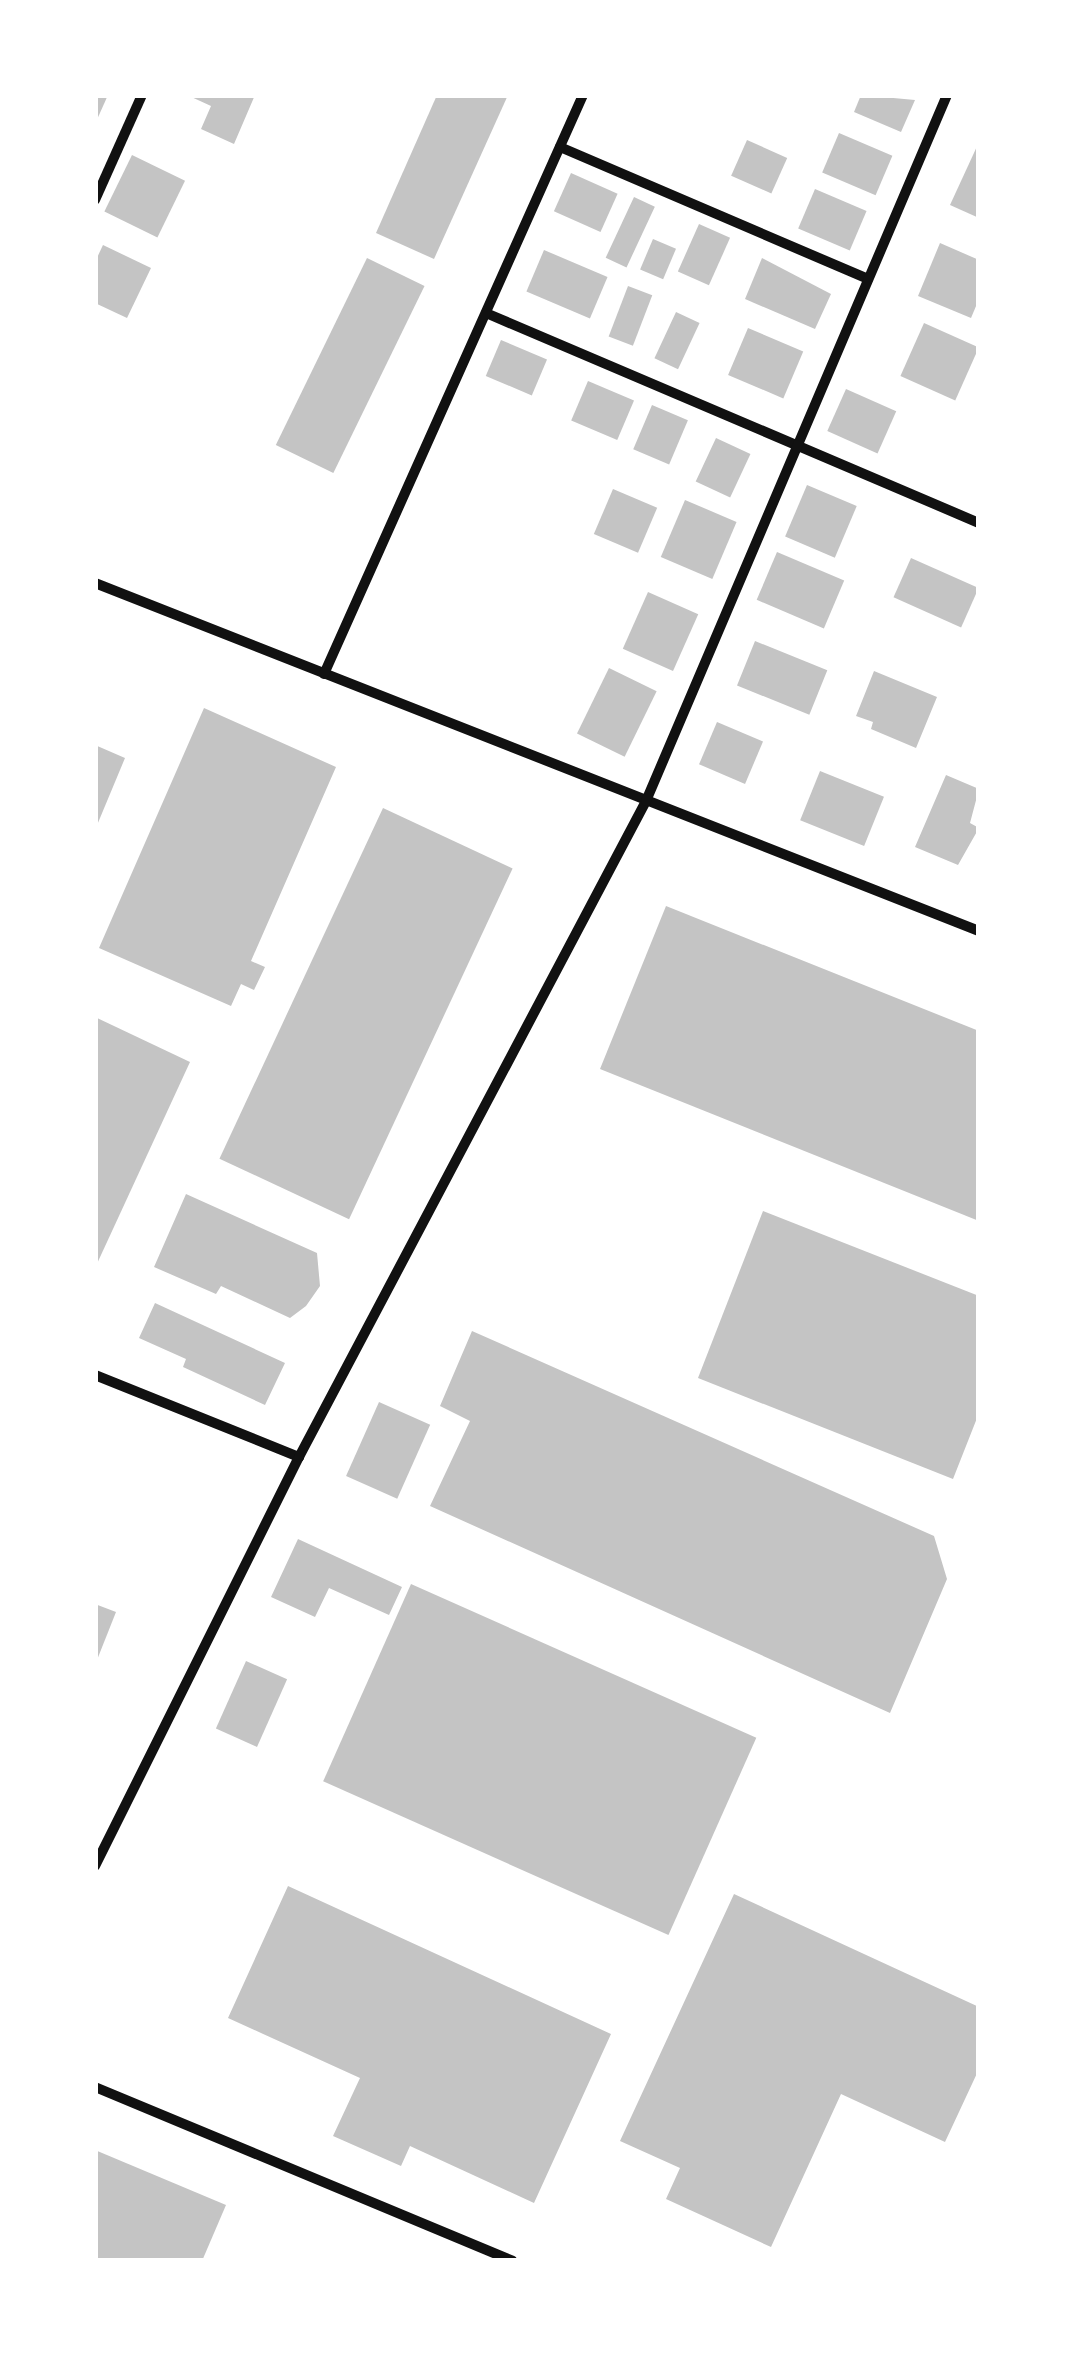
<!DOCTYPE html>
<style>
body{margin:0}
#map{position:relative;width:1074px;height:2356px;overflow:hidden;background:#fff;font-family:Manrope,sans-serif}
div>[style]{position:absolute}
.building>*{inset:0;background:#c4c4c4;transform-origin:0 0}
.minor>*{height:10px;margin:-5px;padding:0 5px;transform-origin:5px;border-radius:5px;background:#111}
span{translate:-50% -50%;white-space:nowrap;text-align:center;line-height:1.15;-webkit-text-stroke:8px #fff;paint-order:stroke}
.frame{position:absolute;inset:0;border:98px solid #fff;pointer-events:none}
</style>
<div id="map">
<div class="building">
<div style="clip-path:polygon(95px 95px,108px 95px,95px 124px)"></div>
<div style="clip-path:polygon(187px 95px,255px 95px,234px 144px,201px 129px,211px 106px)"></div>
<div style="clip-path:polygon(437px 95px,508px 95px,434px 259px,376px 233px)"></div>
<div style="clip-path:polygon(861px 95px,915px 100px,901px 132px,854px 112px)"></div>
<div style="left:839px;top:133px;width:58px;height:43px;rotate:23deg"></div>
<div style="left:747px;top:140px;width:44px;height:39px;rotate:24deg"></div>
<div style="clip-path:polygon(979px 142px,979px 218px,950px 205px)"></div>
<div style="left:132px;top:155px;width:59px;height:63px;rotate:26deg"></div>
<div style="left:571px;top:173px;width:51px;height:42px;rotate:24deg"></div>
<div style="left:815px;top:189px;width:56px;height:43px;rotate:23deg"></div>
<div style="left:634px;top:197px;width:23px;height:67px;rotate:25deg"></div>
<div style="left:699px;top:224px;width:34px;height:52px;rotate:24deg"></div>
<div style="left:653px;top:239px;width:25px;height:33px;rotate:23deg"></div>
<div style="clip-path:polygon(940px 243px,979px 260px,979px 299px,971px 318px,918px 296px)"></div>
<div style="clip-path:polygon(103px 245px,151px 268px,127px 318px,95px 303px,95px 262px)"></div>
<div style="left:544px;top:250px;width:69px;height:45px;rotate:23deg"></div>
<div style="left:367px;top:258px;width:64px;height:208px;rotate:26deg"></div>
<div style="clip-path:polygon(762px 258px,831px 294px,815px 329px,745px 299px)"></div>
<div style="left:628px;top:286px;width:26px;height:54px;rotate:21deg"></div>
<div style="left:676px;top:312px;width:26px;height:51px;rotate:25deg"></div>
<div style="left:924px;top:323px;width:60px;height:58px;rotate:24deg"></div>
<div style="left:748px;top:328px;width:60px;height:51px;rotate:23deg"></div>
<div style="left:501px;top:340px;width:50px;height:39px;rotate:23deg"></div>
<div style="left:588px;top:381px;width:50px;height:43px;rotate:23deg"></div>
<div style="left:846px;top:389px;width:55px;height:46px;rotate:24deg"></div>
<div style="left:652px;top:405px;width:39px;height:48px;rotate:23deg"></div>
<div style="left:716px;top:438px;width:38px;height:48px;rotate:25deg"></div>
<div style="left:807px;top:485px;width:54px;height:56px;rotate:23deg"></div>
<div style="left:613px;top:489px;width:48px;height:49px;rotate:23deg"></div>
<div style="left:685px;top:500px;width:56px;height:62px;rotate:23deg"></div>
<div style="left:777px;top:552px;width:73px;height:52px;rotate:23deg"></div>
<div style="left:911px;top:558px;width:74px;height:43px;rotate:24deg"></div>
<div style="left:648px;top:592px;width:55px;height:62px;rotate:24deg"></div>
<div style="left:755px;top:641px;width:78px;height:48px;rotate:22deg"></div>
<div style="left:609px;top:668px;width:53px;height:73px;rotate:26deg"></div>
<div style="clip-path:polygon(874px 671px,937px 697px,916px 748px,871px 729px,873px 722px,856px 716px)"></div>
<div style="clip-path:polygon(204px 708px,336px 767px,251px 961px,265px 967px,254px 990px,241px 984px,231px 1006px,99px 948px)"></div>
<div style="left:717px;top:722px;width:50px;height:46px;rotate:23deg"></div>
<div style="clip-path:polygon(95px 745px,125px 758px,95px 830px)"></div>
<div style="left:820px;top:771px;width:69px;height:53px;rotate:22deg"></div>
<div style="clip-path:polygon(946px 775px,979px 789px,970px 823px,979px 828px,958px 865px,915px 847px)"></div>
<div style="left:383px;top:808px;width:143px;height:387px;rotate:25deg"></div>
<div style="clip-path:polygon(666px 906px,979px 1031px,979px 1221px,600px 1069px)"></div>
<div style="clip-path:polygon(95px 1017px,190px 1062px,95px 1268px)"></div>
<div style="clip-path:polygon(186px 1194px,317px 1253px,320px 1286px,306px 1306px,290px 1318px,221px 1286px,216px 1294px,154px 1267px)"></div>
<div style="clip-path:polygon(763px 1211px,979px 1296px,979px 1413px,953px 1479px,698px 1378px)"></div>
<div style="clip-path:polygon(155px 1303px,285px 1363px,265px 1405px,183px 1367px,186px 1359px,139px 1338px)"></div>
<div style="clip-path:polygon(472px 1331px,934px 1536px,947px 1579px,890px 1713px,430px 1506px,470px 1421px,440px 1406px)"></div>
<div style="left:379px;top:1402px;width:56px;height:81px;rotate:24deg"></div>
<div style="clip-path:polygon(298px 1539px,402px 1587px,389px 1615px,329px 1588px,315px 1617px,271px 1597px)"></div>
<div style="left:411px;top:1584px;width:378px;height:216px;rotate:24deg"></div>
<div style="clip-path:polygon(95px 1604px,116px 1612px,95px 1665px)"></div>
<div style="left:246px;top:1661px;width:45px;height:74px;rotate:24deg"></div>
<div style="clip-path:polygon(288px 1886px,611px 2034px,534px 2203px,410px 2146px,401px 2166px,333px 2136px,360px 2078px,228px 2018px)"></div>
<div style="clip-path:polygon(734px 1894px,979px 2007px,979px 2069px,945px 2142px,841px 2094px,771px 2247px,666px 2199px,680px 2168px,620px 2141px)"></div>
<div style="clip-path:polygon(95px 2150px,226px 2205px,202px 2261px,95px 2261px)"></div>
</div>
<div class="minor">
<div style="left:560px;top:147px;width:335px;rotate:23.2deg"></div>
<div style="left:95px;top:200px;width:115px;rotate:-65.9deg"></div>
<div style="left:486px;top:313px;width:536px;rotate:23.07deg"></div>
<div style="left:95px;top:583px;width:950px;rotate:21.49deg"></div>
<div style="left:324px;top:674px;width:634px;rotate:-65.9deg"></div>
<div style="left:95px;top:1375px;width:220px;rotate:21.9deg"></div>
<div style="left:95px;top:1866px;width:457px;rotate:-63.5deg"></div>
<div style="left:299px;top:1457px;width:742px;rotate:-62.12deg"></div>
<div style="left:646px;top:801px;width:767px;rotate:-66.91deg"></div>
<div style="left:95px;top:2087px;width:452px;rotate:22.6deg"></div>
</div>
<div class="frame"></div>
</div>
